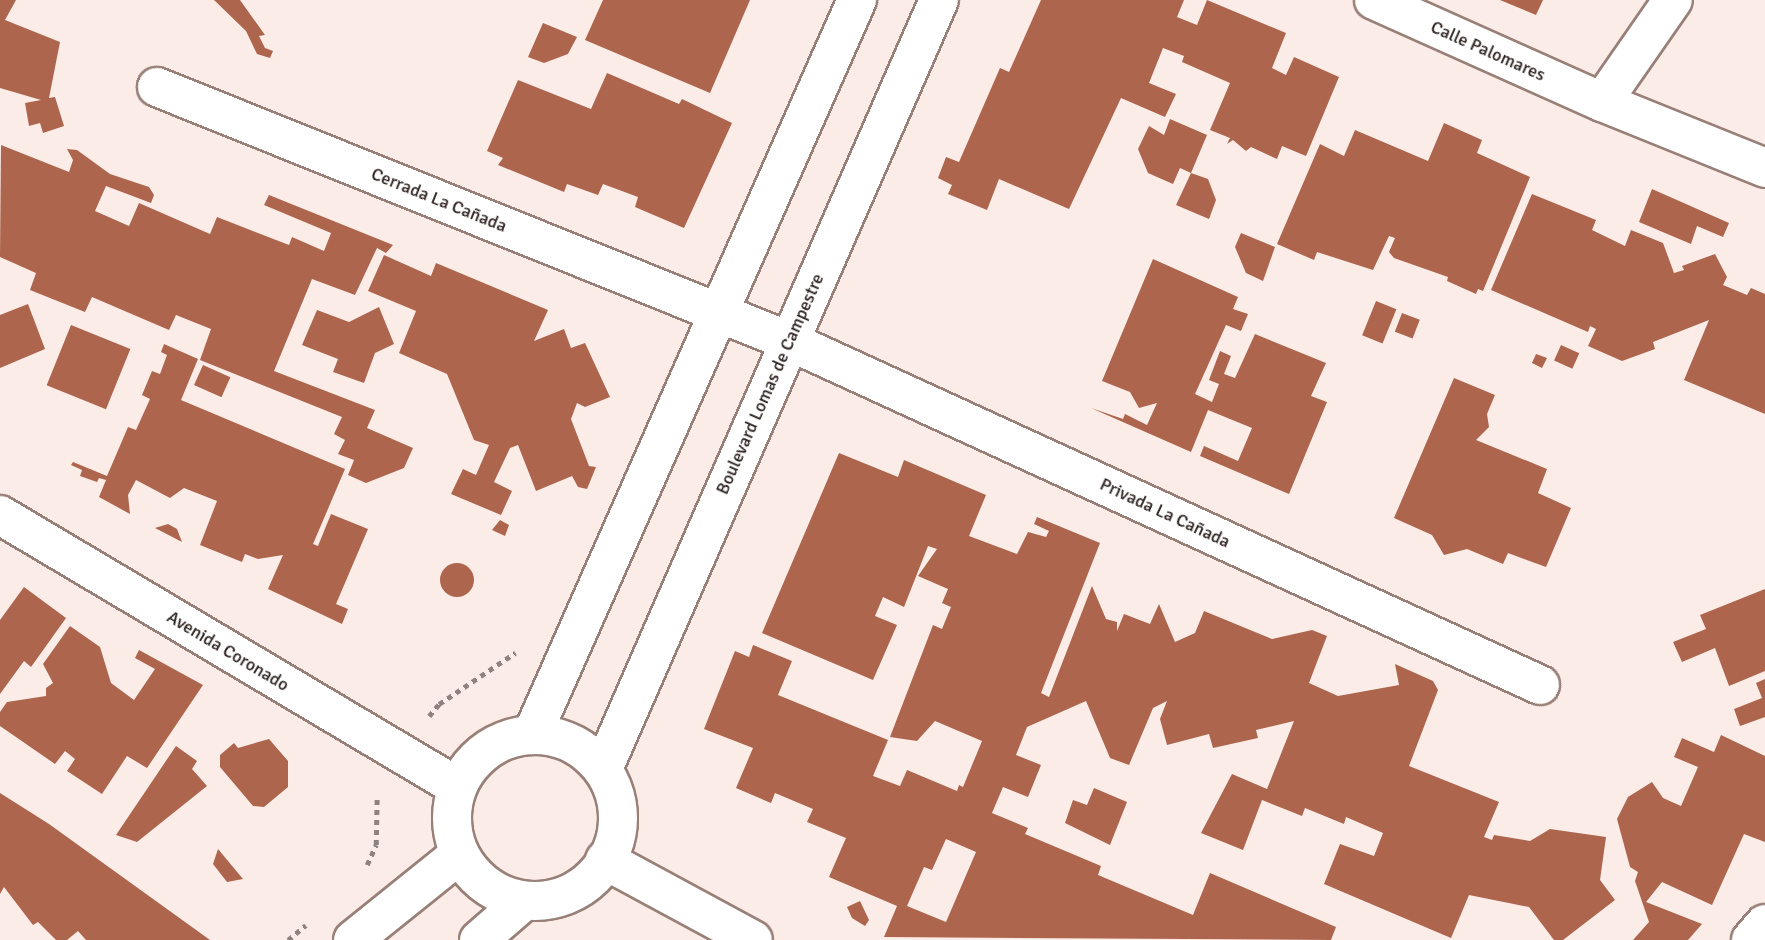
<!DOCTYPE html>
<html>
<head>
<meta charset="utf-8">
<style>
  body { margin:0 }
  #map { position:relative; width:1765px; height:940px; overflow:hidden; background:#fcece7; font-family:Signika,sans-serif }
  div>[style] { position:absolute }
  .building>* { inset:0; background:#ad654d; transform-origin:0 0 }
  .round { border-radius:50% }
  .path>* { height:4.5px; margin-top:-2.25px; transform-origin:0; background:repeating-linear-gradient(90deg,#8e827e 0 5px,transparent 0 10px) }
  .roads { filter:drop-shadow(2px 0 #988078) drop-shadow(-2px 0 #988078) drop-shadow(0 2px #988078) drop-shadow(0 -2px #988078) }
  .minor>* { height:38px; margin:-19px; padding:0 19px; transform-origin:19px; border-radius:19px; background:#fff }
  .major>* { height:38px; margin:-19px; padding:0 19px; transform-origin:19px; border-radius:19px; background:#fff }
  .major>.ring { margin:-19px; padding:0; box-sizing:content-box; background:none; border:38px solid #fff; border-radius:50% }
  span { translate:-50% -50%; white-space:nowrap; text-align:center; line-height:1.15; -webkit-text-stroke:5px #fff; paint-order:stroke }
  .street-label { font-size:18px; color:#2b211e }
</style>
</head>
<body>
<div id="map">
  <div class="building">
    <i style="clip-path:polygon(0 0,16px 0,5px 20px,60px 42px,49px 98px,55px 97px,64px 126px,43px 133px,40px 123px,29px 126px,25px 103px,41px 100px,0 88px)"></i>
    <i style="clip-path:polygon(214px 0,240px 0,265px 35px,259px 36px,265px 48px,273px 51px,270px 58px,257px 54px,246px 31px)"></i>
    <i style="clip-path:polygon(603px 0,750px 0,710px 93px,585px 40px)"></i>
    <i style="clip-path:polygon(1041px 0,1184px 0,1177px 17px,1197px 25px,1207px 0,1286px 33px,1272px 68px,1286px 75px,1294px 57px,1339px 77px,1306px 156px,1282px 146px,1277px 159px,1251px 147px,1246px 151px,1233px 140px,1227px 144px,1230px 138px,1210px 130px,1230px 83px,1182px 62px,1184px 56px,1163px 48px,1149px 83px,1176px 94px,1165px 117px,1121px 98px,1069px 209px,999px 179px,987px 210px,948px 194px,952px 185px,938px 178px,946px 157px,959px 162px,1000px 68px,1009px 72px)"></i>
    <i style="clip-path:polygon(1500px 0,1543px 0,1536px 15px)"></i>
    <i style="clip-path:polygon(543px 23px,577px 37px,568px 54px,544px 63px,528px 57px)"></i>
    <i style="clip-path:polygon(607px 73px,679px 104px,682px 99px,732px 123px,684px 228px,635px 207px,638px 197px,603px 184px,598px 195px,567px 184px,564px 192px,498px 165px,503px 158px,487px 151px,518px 80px,591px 109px)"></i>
    <i style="clip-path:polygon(1170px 119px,1207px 135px,1191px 173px,1180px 168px,1173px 184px,1148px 173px,1138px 149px,1149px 126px,1164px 135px)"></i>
    <i style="clip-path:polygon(1444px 123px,1482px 140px,1477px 153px,1530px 177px,1483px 291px,1478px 289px,1476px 294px,1447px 281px,1448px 277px,1394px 258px,1389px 252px,1395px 238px,1389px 236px,1373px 270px,1317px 252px,1314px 260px,1277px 244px,1320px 144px,1344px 156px,1355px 130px,1428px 161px)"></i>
    <i style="clip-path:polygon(1px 145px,69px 172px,73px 160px,67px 149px,77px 150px,110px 174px,149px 187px,154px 195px,151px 203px,106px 186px,95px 211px,129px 226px,139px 203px,210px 234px,217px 217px,289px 245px,292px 237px,324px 251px,331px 233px,264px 205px,269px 195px,393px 245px,386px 253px,377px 248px,355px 295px,312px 279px,274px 371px,375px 410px,367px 428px,413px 448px,404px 468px,366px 483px,348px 475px,354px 460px,338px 454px,345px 440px,334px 434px,342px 417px,200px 360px,211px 329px,176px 315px,169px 330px,92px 297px,85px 312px,30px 290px,36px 273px,0 257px)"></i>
    <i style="clip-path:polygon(1191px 173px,1208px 179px,1216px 200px,1209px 219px,1176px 205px)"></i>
    <i style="clip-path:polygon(1652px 189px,1729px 223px,1723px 237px,1697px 226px,1691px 244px,1639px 222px)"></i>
    <i style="clip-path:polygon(1532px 194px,1596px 220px,1592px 230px,1625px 246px,1631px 230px,1663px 243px,1674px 273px,1684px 270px,1682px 266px,1715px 254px,1727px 277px,1723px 285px,1747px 295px,1751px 288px,1765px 294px,1765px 414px,1684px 380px,1709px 320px,1653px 342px,1655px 349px,1622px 361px,1588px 346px,1596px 329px,1590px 326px,1588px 332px,1491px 290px)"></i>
    <i style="clip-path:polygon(1241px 233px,1275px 247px,1263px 281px,1246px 273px,1235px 247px)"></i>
    <i style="clip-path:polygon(384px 255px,431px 276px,436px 263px,548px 310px,534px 341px,564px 329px,571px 348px,585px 343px,610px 397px,585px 407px,577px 403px,571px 419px,589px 466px,596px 467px,587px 489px,578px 487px,572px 476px,536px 491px,518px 445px,510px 448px,494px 482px,512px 491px,501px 515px,451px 494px,463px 469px,476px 475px,489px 445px,474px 440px,447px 374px,399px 353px,416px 311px,368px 291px)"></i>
    <i style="clip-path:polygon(1153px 259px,1238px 297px,1233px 309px,1248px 314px,1241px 331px,1226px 325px,1195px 394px,1212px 402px,1219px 384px,1209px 380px,1220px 351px,1231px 356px,1224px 374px,1235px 378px,1255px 334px,1326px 363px,1311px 396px,1327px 402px,1289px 494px,1200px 456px,1204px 446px,1238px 461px,1252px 428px,1208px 410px,1191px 452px,1091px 408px,1123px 419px,1125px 414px,1147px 425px,1157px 403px,1139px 408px,1130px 392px,1102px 381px)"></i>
    <i style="left:1376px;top:301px;width:22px;height:37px;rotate:22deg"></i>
    <i style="clip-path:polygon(28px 304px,45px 349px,0 368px,0 315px)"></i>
    <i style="clip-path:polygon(379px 307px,394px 344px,375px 353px,364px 383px,333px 372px,338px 359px,302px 345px,317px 310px,349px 322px)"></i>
    <i style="left:1402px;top:313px;width:19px;height:20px;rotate:21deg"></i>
    <i style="left:71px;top:325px;width:64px;height:65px;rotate:22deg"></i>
    <i style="clip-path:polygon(164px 344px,198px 359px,181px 400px,345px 469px,313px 544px,318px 546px,331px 514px,368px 529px,336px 604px,348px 609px,342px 624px,268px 589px,283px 555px,258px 559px,245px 554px,242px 562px,200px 545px,217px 501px,184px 488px,170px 498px,136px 480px,128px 495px,130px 514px,99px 497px,106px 480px,99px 478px,97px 482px,80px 476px,82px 470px,71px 465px,73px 462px,107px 476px,128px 427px,136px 430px,150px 399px,142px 395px,152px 371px,160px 374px,167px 355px,161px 352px)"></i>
    <i style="left:1561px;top:345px;width:20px;height:17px;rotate:24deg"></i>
    <i style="clip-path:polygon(1536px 354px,1547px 358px,1542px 368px,1532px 363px)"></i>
    <i style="left:203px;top:365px;width:30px;height:22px;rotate:24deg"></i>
    <i style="clip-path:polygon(1454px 378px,1495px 395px,1487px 414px,1489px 427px,1476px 440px,1547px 469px,1538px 493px,1571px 508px,1546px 567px,1508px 553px,1503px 564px,1467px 549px,1444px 555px,1432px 535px,1394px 518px)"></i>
    <i style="clip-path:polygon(evenodd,839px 453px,898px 477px,904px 460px,986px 495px,969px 536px,1017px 554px,1028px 532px,1046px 537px,1049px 531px,1034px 524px,1037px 517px,1100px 543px,1041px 693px,1049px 697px,1092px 586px,1106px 619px,1117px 622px,1117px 631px,1124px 614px,1150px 624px,1159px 604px,1175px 642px,1195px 633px,1204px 611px,1272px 639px,1312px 630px,1327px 636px,1309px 683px,1338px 696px,1399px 685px,1395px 664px,1433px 681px,1438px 690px,1409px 766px,1499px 802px,1484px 837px,1492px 840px,1494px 835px,1530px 841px,1550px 829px,1606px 837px,1600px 880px,1615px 900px,1563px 940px,1554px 940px,1529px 907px,1469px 895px,1451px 938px,1324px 884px,1340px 844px,1374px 856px,1383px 833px,1346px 817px,1344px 824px,1305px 808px,1302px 816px,1262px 800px,1243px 850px,1201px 833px,1232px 774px,1267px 789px,1294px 721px,1256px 730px,1258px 738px,1213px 748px,1209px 734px,1167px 745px,1160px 719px,1167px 701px,1153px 708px,1129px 765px,1110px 758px,1086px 701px,1027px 727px,1016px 755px,1041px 765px,1028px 797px,1003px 787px,992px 813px,1028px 828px,1025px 834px,1101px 866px,1098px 875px,1193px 915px,1210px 873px,1336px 927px,1331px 940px,884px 937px,897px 906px,829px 877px,846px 838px,807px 822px,813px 809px,775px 793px,771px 803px,736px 788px,753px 748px,704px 729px,735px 651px,749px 657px,753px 645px,792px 661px,778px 695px,888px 740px,873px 776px,900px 786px,907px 770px,957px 791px,959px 785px,963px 787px,982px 741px,935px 721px,917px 741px,890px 737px,933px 625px,942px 629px,951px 607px,942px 603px,948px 589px,918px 576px,937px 549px,928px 546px,904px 607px,883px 597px,875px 616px,897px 625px,873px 680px,762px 633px,839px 453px,946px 839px,976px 852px,946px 922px,907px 906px,924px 867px,932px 870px,946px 839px)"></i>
    <i style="clip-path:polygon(500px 520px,509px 525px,505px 536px,492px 530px)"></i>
    <i style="clip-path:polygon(168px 524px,177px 529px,182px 542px,155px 528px)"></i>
    <i class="round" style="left:440px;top:563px;width:34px;height:34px"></i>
    <i style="clip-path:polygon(24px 587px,66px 618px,31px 667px,24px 661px,0 694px,0 620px)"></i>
    <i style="clip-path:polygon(1765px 589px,1765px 671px,1729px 686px,1715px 648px,1682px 662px,1673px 642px,1706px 629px,1700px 615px)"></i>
    <i style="clip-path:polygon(70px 626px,100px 647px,111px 683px,134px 700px,155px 669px,135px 658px,139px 650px,203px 685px,147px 768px,127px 756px,102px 794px,67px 771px,75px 759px,65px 751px,55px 764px,0 726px,0 712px,7px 702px,46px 696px,46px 688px,53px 683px,43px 664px)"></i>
    <i style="clip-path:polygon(1765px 679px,1765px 717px,1740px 726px,1734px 709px,1762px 698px,1756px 683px)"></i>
    <i style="clip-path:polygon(1721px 735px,1765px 756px,1765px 842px,1744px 834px,1712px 905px,1662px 882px,1646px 902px,1702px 924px,1688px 940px,1633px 940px,1649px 922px,1635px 881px,1638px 872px,1630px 867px,1617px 819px,1628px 797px,1652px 782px,1663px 798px,1681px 806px,1698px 767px,1674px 757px,1682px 738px,1714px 752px)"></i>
    <i style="clip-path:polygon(269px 739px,288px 761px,288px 787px,264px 807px,253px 806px,220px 767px,220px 755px,234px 743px,238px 748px)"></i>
    <i style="clip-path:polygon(176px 746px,197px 761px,192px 769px,207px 786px,137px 842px,116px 835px)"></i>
    <i style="clip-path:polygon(1094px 788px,1127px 802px,1110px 845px,1065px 823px,1073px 800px,1087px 805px)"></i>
    <i style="clip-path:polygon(0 793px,49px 824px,210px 940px,86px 940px,78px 931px,67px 940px,56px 940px,38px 922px,33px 925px,4px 887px,0 894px)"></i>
    <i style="clip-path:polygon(218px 849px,243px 879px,227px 882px,213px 864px)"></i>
    <i style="clip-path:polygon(860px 901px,869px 920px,865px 926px,852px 918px,847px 907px)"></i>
  </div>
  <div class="path">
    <i style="left:429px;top:716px;width:16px;rotate:-50deg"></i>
    <i style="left:439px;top:704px;width:92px;rotate:-33.9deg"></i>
    <i style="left:367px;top:865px;width:22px;rotate:-66deg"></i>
    <i style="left:376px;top:845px;width:50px;rotate:-88.9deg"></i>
    <i style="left:288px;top:940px;width:23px;rotate:-40deg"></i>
  </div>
  <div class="roads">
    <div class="minor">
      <i style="left:1374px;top:0;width:250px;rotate:24.1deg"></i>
      <i style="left:1602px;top:102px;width:176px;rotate:22deg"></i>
      <i style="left:157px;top:87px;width:681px;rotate:21.9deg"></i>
      <i style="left:789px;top:341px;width:826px;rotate:24.61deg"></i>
      <i style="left:1602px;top:102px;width:124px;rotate:-55.2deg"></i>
      <i style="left:0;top:515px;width:530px;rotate:30.72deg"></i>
      <i style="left:605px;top:860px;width:168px;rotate:28.4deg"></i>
    </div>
    <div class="major">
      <i style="left:532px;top:735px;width:804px;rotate:-66.15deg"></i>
      <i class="ring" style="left:452px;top:735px;width:128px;height:128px"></i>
      <i style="left:603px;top:769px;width:839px;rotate:-66.4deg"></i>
      <i style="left:353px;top:940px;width:137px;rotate:-38.8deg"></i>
      <i style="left:479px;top:940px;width:60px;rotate:-40.9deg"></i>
      <i style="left:1751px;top:940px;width:21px;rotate:-49deg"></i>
    </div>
  </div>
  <div class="street-label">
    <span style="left:1488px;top:51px;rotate:24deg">Calle Palomares</span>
    <span style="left:439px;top:200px;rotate:22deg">Cerrada La Cañada</span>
    <span style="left:770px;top:384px;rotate:-66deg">Boulevard Lomas de Campestre</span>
    <span style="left:1165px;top:513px;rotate:25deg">Privada La Cañada</span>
    <span style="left:228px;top:651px;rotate:31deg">Avenida Coronado</span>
  </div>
</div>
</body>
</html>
